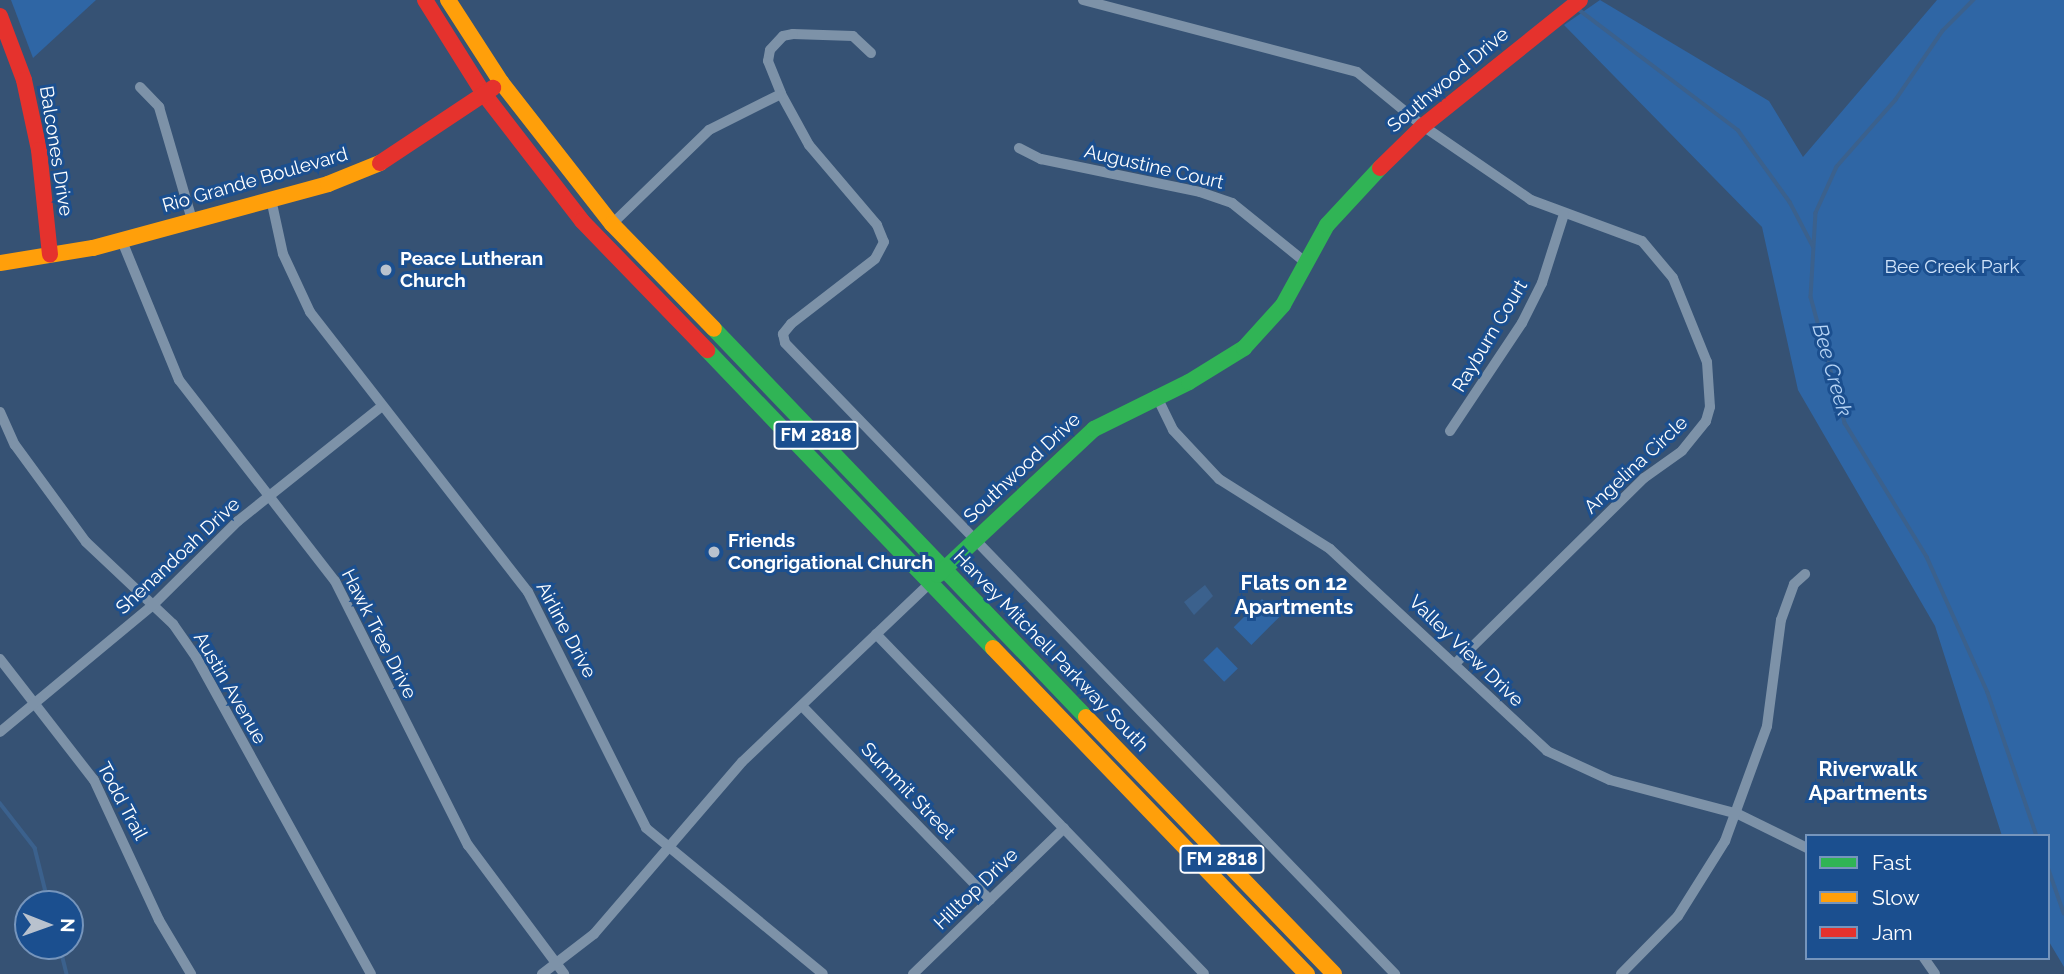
<!DOCTYPE html>
<html>
<head>
<meta charset="utf-8">
<style>
  body { margin:0 }
  #map { position:relative; width:2064px; height:974px; overflow:hidden; background:#365274; font-family:Raleway,sans-serif }
  div>[style] { position:absolute }
  .green>* { inset:0; background:#2f66a5; transform-origin:0 0 }
  .water>* { inset:0; background:#3b618d }
  .stream>* { height:3.5px; margin:-1.75px; padding:0 1.75px; transform-origin:1.75px; border-radius:1.75px; background:#3b618d }
  .street>* { height:10px; margin:-5px; padding:0 5px; transform-origin:5px; border-radius:5px; background:#7d92a8 }
  .fast>* { height:16px; margin:-8px; padding:0 8px; transform-origin:8px; border-radius:8px; background:#30b455 }
  .slow>* { height:16px; margin:-8px; padding:0 8px; transform-origin:8px; border-radius:8px; background:#ff9f0a }
  .jam>* { height:16px; margin:-8px; padding:0 8px; transform-origin:8px; border-radius:8px; background:#e5322d }
  .dots>* { width:19px; height:19px; translate:-50% -50%; box-sizing:border-box; border:4px solid #1b4f8f; border-radius:50% }
  span { translate:-50% -50%; white-space:nowrap; text-align:center; line-height:1.15; -webkit-text-stroke:6px #1b4f8f; paint-order:stroke }
  .shield-label span { padding:2px 5px; background:#1b4f8f; border:2px solid; border-radius:5px; -webkit-text-stroke-width:0 }
  .shield-label { font-size:18px; color:#fff; font-weight:700 }
  .street-label { font-size:19px; color:#fff }
  .poi-label { font-size:19px; color:#fff; font-weight:700 }
  .left { translate:0 -50%; text-align:left }
  .park-label { font-size:19px; color:#cfe3fa }
  .water-label { font-size:21px; color:#b5d3f5; font-style:italic }
  .neighbourhood-label { font-size:21px; color:#fff; font-weight:700 }
  .legend { position:absolute; left:1805px; top:834px; width:245px; height:126px; box-sizing:border-box; background:#1b4f8f; border:2px solid #7695bc; margin:0; padding:9px 12px; list-style:none; font-size:21px; color:#fff }
  .legend li { display:flex; align-items:center; gap:14px; height:35px }
  .legend b { width:35px; border:2px solid #7695bc }
  .north { position:absolute; left:14px; top:890px; width:70px; height:70px; box-sizing:border-box; background:#1b4f8f; border:2px solid #7695bc; border-radius:50%; rotate:91deg; font-size:19px; font-weight:700; line-height:28px; text-align:center; color:#fff }
  .north::after { content:''; display:block; margin:auto; width:24px; height:32px; background:#b9c2ce; clip-path:polygon(50% 0,100% 100%,50% 72%,0 100%) }
</style>
</head>
<body>
<div id="map">
  <div class="green">
    <i style="clip-path:polygon(11px 0,96px 0,33px 58px)"></i>
    <i style="clip-path:polygon(1600px 0,1769px 101px,1803px 157px,1937px 0,2064px 0,2064px 967px,2048px 940px,2048px 836px,2002px 836px,1935px 626px,1798px 390px,1762px 227px,1564px 25px)"></i>
    <i style="left:1262px;top:599px;width:25px;height:40px;rotate:45deg"></i>
    <i style="left:1217px;top:647px;width:30px;height:19px;rotate:46deg"></i>
  </div>
  <div class="water">
    <i style="clip-path:polygon(1205px 585px,1213px 596px,1194px 615px,1184px 602px)"></i>
  </div>
  <div class="stream">
    <i style="left:1974px;top:0;width:44px;rotate:135deg"></i>
    <i style="left:1943px;top:31px;width:83px;rotate:124.3deg"></i>
    <i style="left:1896px;top:100px;width:89px;rotate:131.4deg"></i>
    <i style="left:1837px;top:167px;width:51px;rotate:114.5deg"></i>
    <i style="left:1816px;top:213px;width:84px;rotate:93.4deg"></i>
    <i style="left:1811px;top:297px;width:131px;rotate:74.9deg"></i>
    <i style="left:1845px;top:423px;width:157px;rotate:58.5deg"></i>
    <i style="left:1927px;top:557px;width:149px;rotate:65.8deg"></i>
    <i style="left:1988px;top:693px;width:151px;rotate:71.1deg"></i>
    <i style="left:1578px;top:9px;width:201px;rotate:37.1deg"></i>
    <i style="left:1738px;top:130px;width:89px;rotate:54.2deg"></i>
    <i style="left:1790px;top:202px;width:50px;rotate:62.4deg"></i>
    <i style="left:0;top:803px;width:57px;rotate:52.1deg"></i>
    <i style="left:35px;top:848px;width:58px;rotate:76deg"></i>
    <i style="left:2048px;top:867px;width:49px;rotate:70.8deg"></i>
    <i style="left:60px;top:946px;width:29px;rotate:76deg"></i>
  </div>
  <div class="street">
    <i style="left:1083px;top:0;width:283px;rotate:14.7deg"></i>
    <i style="left:1357px;top:72px;width:85px;rotate:39.3deg"></i>
    <i style="left:1423px;top:126px;width:131px;rotate:34.4deg"></i>
    <i style="left:1531px;top:200px;width:118px;rotate:20.3deg"></i>
    <i style="left:1642px;top:241px;width:48px;rotate:50deg"></i>
    <i style="left:1673px;top:278px;width:91px;rotate:68deg"></i>
    <i style="left:1707px;top:362px;width:45px;rotate:86.2deg"></i>
    <i style="left:1710px;top:407px;width:15px;rotate:106deg"></i>
    <i style="left:1706px;top:421px;width:38px;rotate:129deg"></i>
    <i style="left:1682px;top:451px;width:47px;rotate:144.6deg"></i>
    <i style="left:1644px;top:478px;width:265px;rotate:135.5deg"></i>
    <i style="left:871px;top:53px;width:25px;rotate:-137deg"></i>
    <i style="left:853px;top:36px;width:60px;rotate:-178.1deg"></i>
    <i style="left:793px;top:34px;width:10px;rotate:169deg"></i>
    <i style="left:783px;top:36px;width:19px;rotate:133deg"></i>
    <i style="left:770px;top:50px;width:11px;rotate:100deg"></i>
    <i style="left:768px;top:61px;width:35px;rotate:68deg"></i>
    <i style="left:781px;top:94px;width:58px;rotate:61.2deg"></i>
    <i style="left:809px;top:145px;width:105px;rotate:49.6deg"></i>
    <i style="left:877px;top:225px;width:18px;rotate:68deg"></i>
    <i style="left:884px;top:242px;width:19px;rotate:118deg"></i>
    <i style="left:875px;top:259px;width:106px;rotate:142.3deg"></i>
    <i style="left:791px;top:324px;width:13px;rotate:129deg"></i>
    <i style="left:783px;top:334px;width:9px;rotate:77deg"></i>
    <i style="left:785px;top:343px;width:878px;rotate:45.97deg"></i>
    <i style="left:140px;top:87px;width:28px;rotate:46deg"></i>
    <i style="left:159px;top:107px;width:118px;rotate:73.7deg"></i>
    <i style="left:1019px;top:148px;width:25px;rotate:27deg"></i>
    <i style="left:1041px;top:159px;width:162px;rotate:11.7deg"></i>
    <i style="left:1200px;top:192px;width:34px;rotate:19deg"></i>
    <i style="left:1232px;top:203px;width:94px;rotate:38.9deg"></i>
    <i style="left:271px;top:199px;width:56px;rotate:77.7deg"></i>
    <i style="left:283px;top:254px;width:64px;rotate:65deg"></i>
    <i style="left:310px;top:312px;width:355px;rotate:52.1deg"></i>
    <i style="left:528px;top:592px;width:264px;rotate:63.4deg"></i>
    <i style="left:646px;top:828px;width:229px;rotate:39.5deg"></i>
    <i style="left:612px;top:224px;width:135px;rotate:-44.1deg"></i>
    <i style="left:709px;top:130px;width:80px;rotate:-26.6deg"></i>
    <i style="left:122px;top:241px;width:150px;rotate:67.7deg"></i>
    <i style="left:179px;top:380px;width:254px;rotate:52.2deg"></i>
    <i style="left:335px;top:581px;width:296px;rotate:63.3deg"></i>
    <i style="left:468px;top:845px;width:161px;rotate:53.3deg"></i>
    <i style="left:1156px;top:395px;width:39px;rotate:64deg"></i>
    <i style="left:1173px;top:430px;width:67px;rotate:46.8deg"></i>
    <i style="left:1219px;top:479px;width:131px;rotate:32.2deg"></i>
    <i style="left:1330px;top:549px;width:296px;rotate:42.9deg"></i>
    <i style="left:1547px;top:751px;width:69px;rotate:24.7deg"></i>
    <i style="left:1610px;top:780px;width:132px;rotate:14.9deg"></i>
    <i style="left:1738px;top:814px;width:77px;rotate:26.2deg"></i>
    <i style="left:0;top:412px;width:36px;rotate:66deg"></i>
    <i style="left:15px;top:445px;width:120px;rotate:53.8deg"></i>
    <i style="left:86px;top:542px;width:120px;rotate:43.3deg"></i>
    <i style="left:173px;top:624px;width:40px;rotate:55.1deg"></i>
    <i style="left:196px;top:657px;width:362px;rotate:61.1deg"></i>
    <i style="left:1450px;top:431px;width:130px;rotate:-56.3deg"></i>
    <i style="left:1522px;top:323px;width:45px;rotate:-63.4deg"></i>
    <i style="left:1542px;top:283px;width:72px;rotate:-72.3deg"></i>
    <i style="left:876px;top:634px;width:472px;rotate:46deg"></i>
    <i style="left:0;top:659px;width:153px;rotate:52.2deg"></i>
    <i style="left:94px;top:780px;width:154px;rotate:65.1deg"></i>
    <i style="left:159px;top:920px;width:63px;rotate:59.3deg"></i>
    <i style="left:802px;top:706px;width:270px;rotate:45.9deg"></i>
    <i style="left:0;top:732px;width:197px;rotate:-39.7deg"></i>
    <i style="left:152px;top:606px;width:121px;rotate:-44.7deg"></i>
    <i style="left:238px;top:521px;width:183px;rotate:-38.6deg"></i>
    <i style="left:1924px;top:958px;width:19px;rotate:55deg"></i>
    <i style="left:542px;top:974px;width:66px;rotate:-37.6deg"></i>
    <i style="left:594px;top:934px;width:227px;rotate:-49.3deg"></i>
    <i style="left:742px;top:762px;width:258px;rotate:-43.6deg"></i>
    <i style="left:913px;top:974px;width:210px;rotate:-44deg"></i>
    <i style="left:1621px;top:974px;width:81px;rotate:-45.5deg"></i>
    <i style="left:1678px;top:916px;width:89px;rotate:-57.9deg"></i>
    <i style="left:1725px;top:841px;width:122px;rotate:-69.9deg"></i>
    <i style="left:1767px;top:726px;width:107px;rotate:-82.5deg"></i>
    <i style="left:1781px;top:620px;width:38px;rotate:-70deg"></i>
    <i style="left:1794px;top:584px;width:15px;rotate:-42deg"></i>
  </div>
  <div class="fast">
    <i style="left:714px;top:329px;width:538px;rotate:46.21deg"></i>
    <i style="left:707px;top:350px;width:413px;rotate:46.2deg"></i>
    <i style="left:938px;top:575px;width:214px;rotate:-43.1deg"></i>
    <i style="left:1094px;top:429px;width:106px;rotate:-26.3deg"></i>
    <i style="left:1189px;top:382px;width:65px;rotate:-31.7deg"></i>
    <i style="left:1244px;top:348px;width:58px;rotate:-47.8deg"></i>
    <i style="left:1283px;top:305px;width:91px;rotate:-61.2deg"></i>
    <i style="left:1327px;top:225px;width:78px;rotate:-47.1deg"></i>
  </div>
  <div class="slow">
    <i style="left:448px;top:0;width:98px;rotate:57.1deg"></i>
    <i style="left:501px;top:82px;width:180px;rotate:52deg"></i>
    <i style="left:612px;top:224px;width:146px;rotate:45.8deg"></i>
    <i style="left:0;top:263px;width:94px;rotate:-9.2deg"></i>
    <i style="left:93px;top:248px;width:244px;rotate:-15.2deg"></i>
    <i style="left:328px;top:184px;width:56px;rotate:-22deg"></i>
    <i style="left:993px;top:648px;width:453px;rotate:46.1deg"></i>
    <i style="left:1086px;top:717px;width:357px;rotate:46deg"></i>
  </div>
  <div class="jam">
    <i style="left:425px;top:0;width:111px;rotate:57.9deg"></i>
    <i style="left:484px;top:94px;width:160px;rotate:52.3deg"></i>
    <i style="left:582px;top:221px;width:180px;rotate:45.9deg"></i>
    <i style="left:0;top:16px;width:68px;rotate:69.4deg"></i>
    <i style="left:24px;top:80px;width:72px;rotate:77.9deg"></i>
    <i style="left:39px;top:150px;width:105px;rotate:84deg"></i>
    <i style="left:380px;top:163px;width:136px;rotate:-33.6deg"></i>
    <i style="left:1380px;top:168px;width:60px;rotate:-44.3deg"></i>
    <i style="left:1423px;top:126px;width:201px;rotate:-38.7deg"></i>
  </div>
  <div class="dots">
    <i style="left:386px;top:270px;background:#b9c2ce"></i>
    <i style="left:714px;top:552px;background:#b9c2ce"></i>
  </div>
  <div class="shield-label">
    <span style="left:816px;top:435px">FM 2818</span>
    <span style="left:1222px;top:859px">FM 2818</span>
  </div>
  <div class="street-label">
    <span style="left:1448px;top:80px;rotate:-40deg">Southwood Drive</span>
    <span style="left:56px;top:151px;rotate:81deg">Balcones Drive</span>
    <span style="left:1154px;top:167px;rotate:13deg">Augustine Court</span>
    <span style="left:255px;top:180px;rotate:-16deg">Rio Grande Boulevard</span>
    <span style="left:1490px;top:336px;rotate:-59deg">Rayburn Court</span>
    <span style="left:1636px;top:465px;rotate:-43deg">Angelina Circle</span>
    <span style="left:1022px;top:468px;rotate:-43deg">Southwood Drive</span>
    <span style="left:178px;top:556px;rotate:-43deg">Shenandoah Drive</span>
    <span style="left:566px;top:630px;rotate:62deg">Airline Drive</span>
    <span style="left:379px;top:634px;rotate:63deg">Hawk Tree Drive</span>
    <span style="left:1051px;top:651px;rotate:46deg">Harvey Mitchell Parkway South</span>
    <span style="left:1466px;top:651px;rotate:44deg">Valley View Drive</span>
    <span style="left:230px;top:688px;rotate:60deg">Austin Avenue</span>
    <span style="left:908px;top:791px;rotate:46deg">Summit Street</span>
    <span style="left:122px;top:801px;rotate:62deg">Todd Trail</span>
    <span style="left:976px;top:889px;rotate:-44deg">Hilltop Drive</span>
  </div>
  <div class="poi-label">
    <span class="left" style="left:400px;top:270px">Peace Lutheran<br>Church</span>
    <span class="left" style="left:728px;top:552px">Friends<br>Congrigational Church</span>
  </div>
  <div class="park-label">
    <span style="left:1952px;top:267px">Bee Creek Park</span>
  </div>
  <div class="water-label">
    <span style="left:1832px;top:370px;rotate:74deg">Bee Creek</span>
  </div>
  <div class="neighbourhood-label">
    <span style="left:1294px;top:595px">Flats on 12<br>Apartments</span>
    <span style="left:1868px;top:781px">Riverwalk<br>Apartments</span>
  </div>
  <ul class="legend">
  <li><b style="height:9px;background:#30b455"></b>Fast</li>
  <li><b style="height:9px;background:#ff9f0a"></b>Slow</li>
  <li><b style="height:9px;background:#e5322d"></b>Jam</li>
  </ul>
  <div class="north">N</div>
</div>
</body>
</html>
